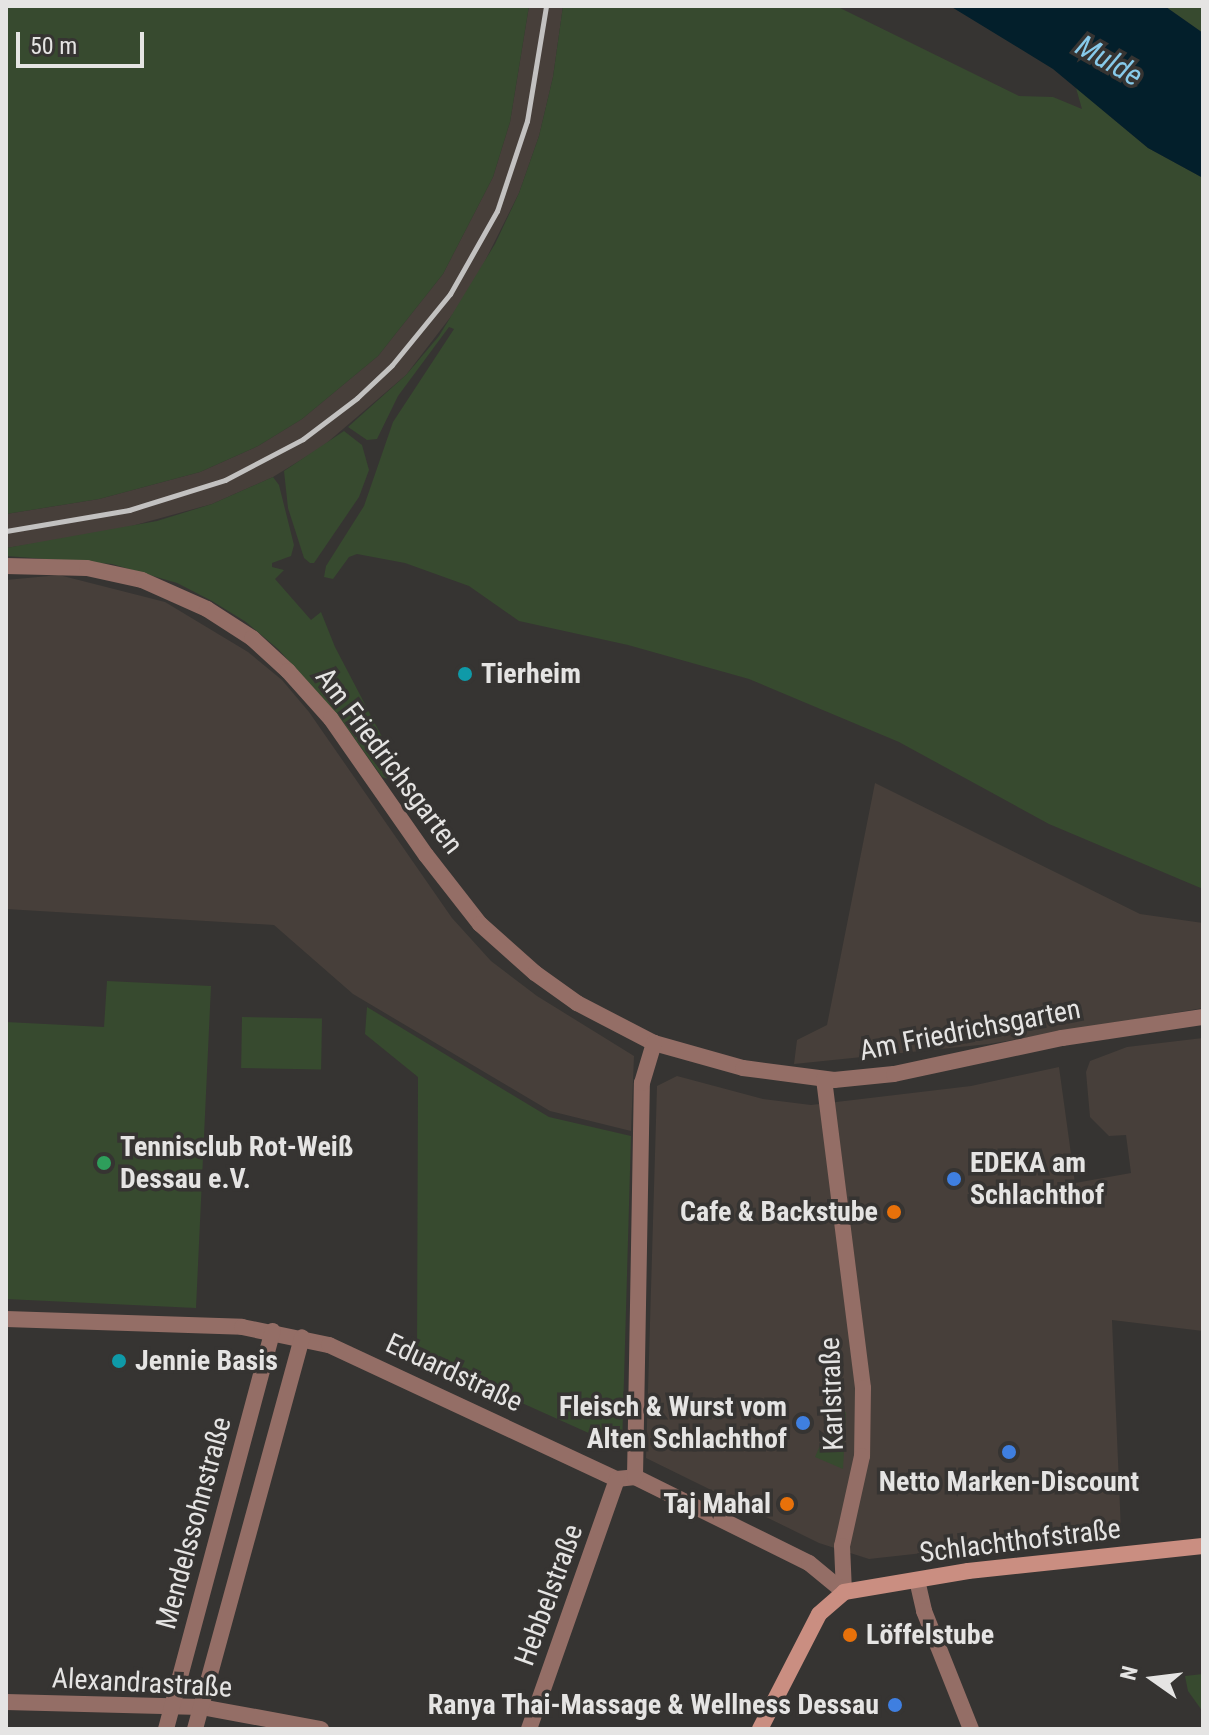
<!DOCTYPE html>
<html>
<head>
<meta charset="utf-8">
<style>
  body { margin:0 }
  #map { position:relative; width:1209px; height:1735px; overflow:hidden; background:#363432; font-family:"Roboto Condensed",sans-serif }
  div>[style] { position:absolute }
  .built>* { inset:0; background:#473f3a }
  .green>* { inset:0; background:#374a2f; transform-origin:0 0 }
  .water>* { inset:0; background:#031f2b }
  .minor>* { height:16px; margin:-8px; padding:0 8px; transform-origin:8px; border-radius:8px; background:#946e66 }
  .secondary>* { height:16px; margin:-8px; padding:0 8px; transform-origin:8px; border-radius:8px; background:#ca8e81 }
  .rail>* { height:5px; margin:-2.5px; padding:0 2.5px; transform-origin:2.5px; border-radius:2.5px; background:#c2c1c0 }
  .dots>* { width:22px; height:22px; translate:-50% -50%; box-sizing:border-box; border:4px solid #363432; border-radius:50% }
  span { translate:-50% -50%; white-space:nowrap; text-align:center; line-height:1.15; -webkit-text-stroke:7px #363432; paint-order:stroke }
  .poi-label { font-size:28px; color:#e5e4e3; font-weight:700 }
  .left { translate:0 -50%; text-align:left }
  .right { translate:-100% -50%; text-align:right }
  .street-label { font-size:28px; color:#e5e4e3 }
  .water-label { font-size:30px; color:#87caea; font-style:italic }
  .frame { position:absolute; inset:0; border:8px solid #e5e4e3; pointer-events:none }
  .north { position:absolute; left:1113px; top:1639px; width:80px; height:80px; -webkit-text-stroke:6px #363432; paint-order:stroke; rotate:284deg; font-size:22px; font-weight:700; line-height:32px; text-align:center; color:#e5e4e3 }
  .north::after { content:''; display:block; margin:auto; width:28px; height:36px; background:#e5e4e3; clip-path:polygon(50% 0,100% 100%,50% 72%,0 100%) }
  .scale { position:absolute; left:16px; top:32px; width:128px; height:36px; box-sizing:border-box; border:4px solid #e5e4e3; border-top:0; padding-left:10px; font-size:24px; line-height:28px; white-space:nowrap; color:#e5e4e3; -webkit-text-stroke:6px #363432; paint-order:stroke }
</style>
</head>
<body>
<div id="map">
  <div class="built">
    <i style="clip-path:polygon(529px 6px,563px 6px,553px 77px,539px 136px,519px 193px,469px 293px,406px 375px,322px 447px,273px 477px,212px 504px,106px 533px,6px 548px,6px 514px,99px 499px,200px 472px,258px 446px,302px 419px,378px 356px,443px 274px,493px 177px,510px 122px)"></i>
    <i style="clip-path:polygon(59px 575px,165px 602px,248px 652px,282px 680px,309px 712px,452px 918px,491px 961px,537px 996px,634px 1056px,631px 1131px,550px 1111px,353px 994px,274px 925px,6px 909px,6px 580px)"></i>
    <i style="clip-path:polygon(875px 783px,1140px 914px,1203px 923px,1203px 1008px,989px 1044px,794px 1064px,797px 1040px,827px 1025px)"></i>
    <i style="clip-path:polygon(1203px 1038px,1203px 1331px,1112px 1320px,1121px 1531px,869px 1559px,819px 1543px,646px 1458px,657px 1086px,677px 1076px,763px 1099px,811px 1105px,971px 1086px,1059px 1067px,1075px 1183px,1131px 1173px,1126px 1135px,1109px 1136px,1090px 1117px,1086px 1072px,1090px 1061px,1127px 1047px)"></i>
  </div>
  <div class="green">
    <i style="clip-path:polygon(6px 6px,529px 6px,510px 122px,493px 177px,443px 274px,378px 356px,302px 419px,258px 446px,200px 472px,99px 499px,6px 514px)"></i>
    <i style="clip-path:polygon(563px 6px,836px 6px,1019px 96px,1053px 97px,1082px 109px,1076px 88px,1148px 148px,1203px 178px,1203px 889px,1049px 824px,899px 742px,749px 679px,628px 645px,519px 621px,469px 586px,405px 563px,357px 554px,349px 557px,333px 579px,324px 577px,326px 566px,364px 506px,393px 422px,454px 329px,449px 327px,398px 396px,377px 439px,367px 440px,348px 427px,406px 375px,439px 336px,495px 244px,519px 193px,539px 136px,553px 77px)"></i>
    <i style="clip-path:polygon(1165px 6px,1203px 6px,1203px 33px,1166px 7px)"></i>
    <i style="clip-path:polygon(344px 431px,362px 445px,369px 470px,359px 497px,314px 563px,310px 563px,304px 558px,288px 508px,284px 471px)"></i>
    <i style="clip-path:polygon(273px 477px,279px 485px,294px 545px,291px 556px,272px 563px,272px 567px,284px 570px,275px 579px,311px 620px,321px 612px,335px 647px,392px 756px,397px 766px,397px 778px,394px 781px,382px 777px,338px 715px,278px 649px,246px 622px,212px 601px,177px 583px,112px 564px,6px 556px,6px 548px,157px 521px,212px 504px)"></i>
    <i style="clip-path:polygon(107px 981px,211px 986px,196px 1308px,6px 1299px,6px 1022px,104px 1027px)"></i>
    <i style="clip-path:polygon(367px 1007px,549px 1117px,631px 1136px,622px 1448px,417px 1356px,418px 1077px,365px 1034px)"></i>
    <i style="left:242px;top:1017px;width:80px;height:51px;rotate:1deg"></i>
    <i style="clip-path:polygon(846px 1412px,843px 1469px,815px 1457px,833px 1416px)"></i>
    <i style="clip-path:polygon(1203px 1674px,1203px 1712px,1188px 1691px,1185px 1676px)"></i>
  </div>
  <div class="water">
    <i style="clip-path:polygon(950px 6px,1166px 7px,1203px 33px,1203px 178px,1148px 148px,1053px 69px)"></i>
  </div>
  <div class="minor">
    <i style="left:6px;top:566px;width:81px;rotate:1.4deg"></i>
    <i style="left:87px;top:568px;width:56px;rotate:12.3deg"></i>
    <i style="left:142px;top:580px;width:71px;rotate:24deg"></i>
    <i style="left:207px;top:609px;width:54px;rotate:32.8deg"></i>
    <i style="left:252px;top:638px;width:49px;rotate:42.5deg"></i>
    <i style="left:288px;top:671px;width:64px;rotate:48.1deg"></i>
    <i style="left:331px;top:719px;width:166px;rotate:55.1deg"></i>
    <i style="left:426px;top:855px;width:88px;rotate:52deg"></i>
    <i style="left:480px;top:924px;width:74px;rotate:41.7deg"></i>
    <i style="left:535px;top:973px;width:52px;rotate:35.5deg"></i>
    <i style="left:577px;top:1003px;width:87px;rotate:27.5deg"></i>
    <i style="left:654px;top:1043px;width:92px;rotate:15.7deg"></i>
    <i style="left:743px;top:1068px;width:92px;rotate:7.5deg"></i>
    <i style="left:834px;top:1080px;width:60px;rotate:-5.7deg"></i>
    <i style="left:894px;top:1074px;width:172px;rotate:-12.1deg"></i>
    <i style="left:1062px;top:1038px;width:143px;rotate:-8.5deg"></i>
    <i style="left:824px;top:1079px;width:311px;rotate:82.8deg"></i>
    <i style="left:863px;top:1388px;width:68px;rotate:90.8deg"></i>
    <i style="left:862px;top:1456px;width:92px;rotate:102.5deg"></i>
    <i style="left:842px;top:1546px;width:46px;rotate:87.5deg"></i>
    <i style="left:6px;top:1319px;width:236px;rotate:1.9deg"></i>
    <i style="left:242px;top:1327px;width:89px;rotate:11.7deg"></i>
    <i style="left:329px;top:1345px;width:318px;rotate:25deg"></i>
    <i style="left:617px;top:1479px;width:18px;rotate:-6deg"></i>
    <i style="left:635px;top:1477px;width:194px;rotate:26.3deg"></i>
    <i style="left:809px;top:1563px;width:45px;rotate:39.6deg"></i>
    <i style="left:635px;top:1477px;width:394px;rotate:-89deg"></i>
    <i style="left:642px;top:1083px;width:42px;rotate:-73.3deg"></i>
    <i style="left:917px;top:1580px;width:32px;rotate:77deg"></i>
    <i style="left:924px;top:1611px;width:127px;rotate:68.3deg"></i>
    <i style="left:6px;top:1702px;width:195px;rotate:1.5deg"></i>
    <i style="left:201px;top:1707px;width:122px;rotate:10.4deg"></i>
    <i style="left:166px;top:1729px;width:412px;rotate:-75deg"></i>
    <i style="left:195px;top:1729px;width:406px;rotate:-74.7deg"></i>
    <i style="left:529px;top:1729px;width:265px;rotate:-70.6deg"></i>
  </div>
  <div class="secondary">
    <i style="left:760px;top:1729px;width:129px;rotate:-62.8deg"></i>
    <i style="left:819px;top:1614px;width:33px;rotate:-41deg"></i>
    <i style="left:844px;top:1592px;width:126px;rotate:-9.6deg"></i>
    <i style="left:968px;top:1571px;width:236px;rotate:-6.1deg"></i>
  </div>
  <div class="rail">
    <i style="left:6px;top:531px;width:125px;rotate:-9.7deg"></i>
    <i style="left:129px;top:510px;width:101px;rotate:-17.4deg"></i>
    <i style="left:225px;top:480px;width:88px;rotate:-27.7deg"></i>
    <i style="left:303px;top:439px;width:68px;rotate:-37.2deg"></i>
    <i style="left:357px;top:398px;width:48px;rotate:-43.3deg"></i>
    <i style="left:392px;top:365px;width:92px;rotate:-50.8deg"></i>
    <i style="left:450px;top:294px;width:95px;rotate:-60.5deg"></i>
    <i style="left:497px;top:211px;width:95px;rotate:-71.6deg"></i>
    <i style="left:527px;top:121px;width:117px;rotate:-80.6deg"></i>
  </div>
  <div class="dots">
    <i style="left:465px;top:674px;background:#0f9aa8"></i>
    <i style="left:104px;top:1163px;background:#2e9e5b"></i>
    <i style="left:954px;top:1179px;background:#3f7fe0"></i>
    <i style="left:894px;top:1212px;background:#e8710a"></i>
    <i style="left:119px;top:1361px;background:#0f9aa8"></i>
    <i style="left:803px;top:1423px;background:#3f7fe0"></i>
    <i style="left:1009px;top:1452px;background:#3f7fe0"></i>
    <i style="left:787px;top:1504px;background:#e8710a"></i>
    <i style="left:850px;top:1635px;background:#e8710a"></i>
    <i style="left:895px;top:1705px;background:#3f7fe0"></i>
  </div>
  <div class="poi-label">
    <span class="left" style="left:481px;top:674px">Tierheim</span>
    <span class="left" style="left:120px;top:1163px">Tennisclub Rot-Weiß<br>Dessau e.V.</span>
    <span class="left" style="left:970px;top:1179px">EDEKA am<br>Schlachthof</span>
    <span class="right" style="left:878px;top:1212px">Cafe &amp; Backstube</span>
    <span class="left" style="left:135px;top:1361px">Jennie Basis</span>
    <span class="right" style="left:787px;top:1423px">Fleisch &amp; Wurst vom<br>Alten Schlachthof</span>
    <span style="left:1009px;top:1482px">Netto Marken-Discount</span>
    <span class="right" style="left:771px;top:1504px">Taj Mahal</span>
    <span class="left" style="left:866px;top:1635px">Löffelstube</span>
    <span class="right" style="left:879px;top:1705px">Ranya Thai-Massage &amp; Wellness Dessau</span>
  </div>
  <div class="street-label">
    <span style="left:389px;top:761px;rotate:53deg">Am Friedrichsgarten</span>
    <span style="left:970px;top:1030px;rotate:-11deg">Am Friedrichsgarten</span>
    <span style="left:454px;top:1373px;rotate:25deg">Eduardstraße</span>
    <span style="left:832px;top:1394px;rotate:-92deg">Karlstraße</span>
    <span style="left:194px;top:1523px;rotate:-75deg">Mendelssohnstraße</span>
    <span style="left:1020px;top:1541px;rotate:-7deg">Schlachthofstraße</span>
    <span style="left:549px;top:1595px;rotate:-70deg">Hebbelstraße</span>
    <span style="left:142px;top:1683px;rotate:3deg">Alexandrastraße</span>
  </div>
  <div class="water-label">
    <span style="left:1109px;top:61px;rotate:30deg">Mulde</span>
  </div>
  <div class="frame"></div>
  <div class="north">N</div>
  <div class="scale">50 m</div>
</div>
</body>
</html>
